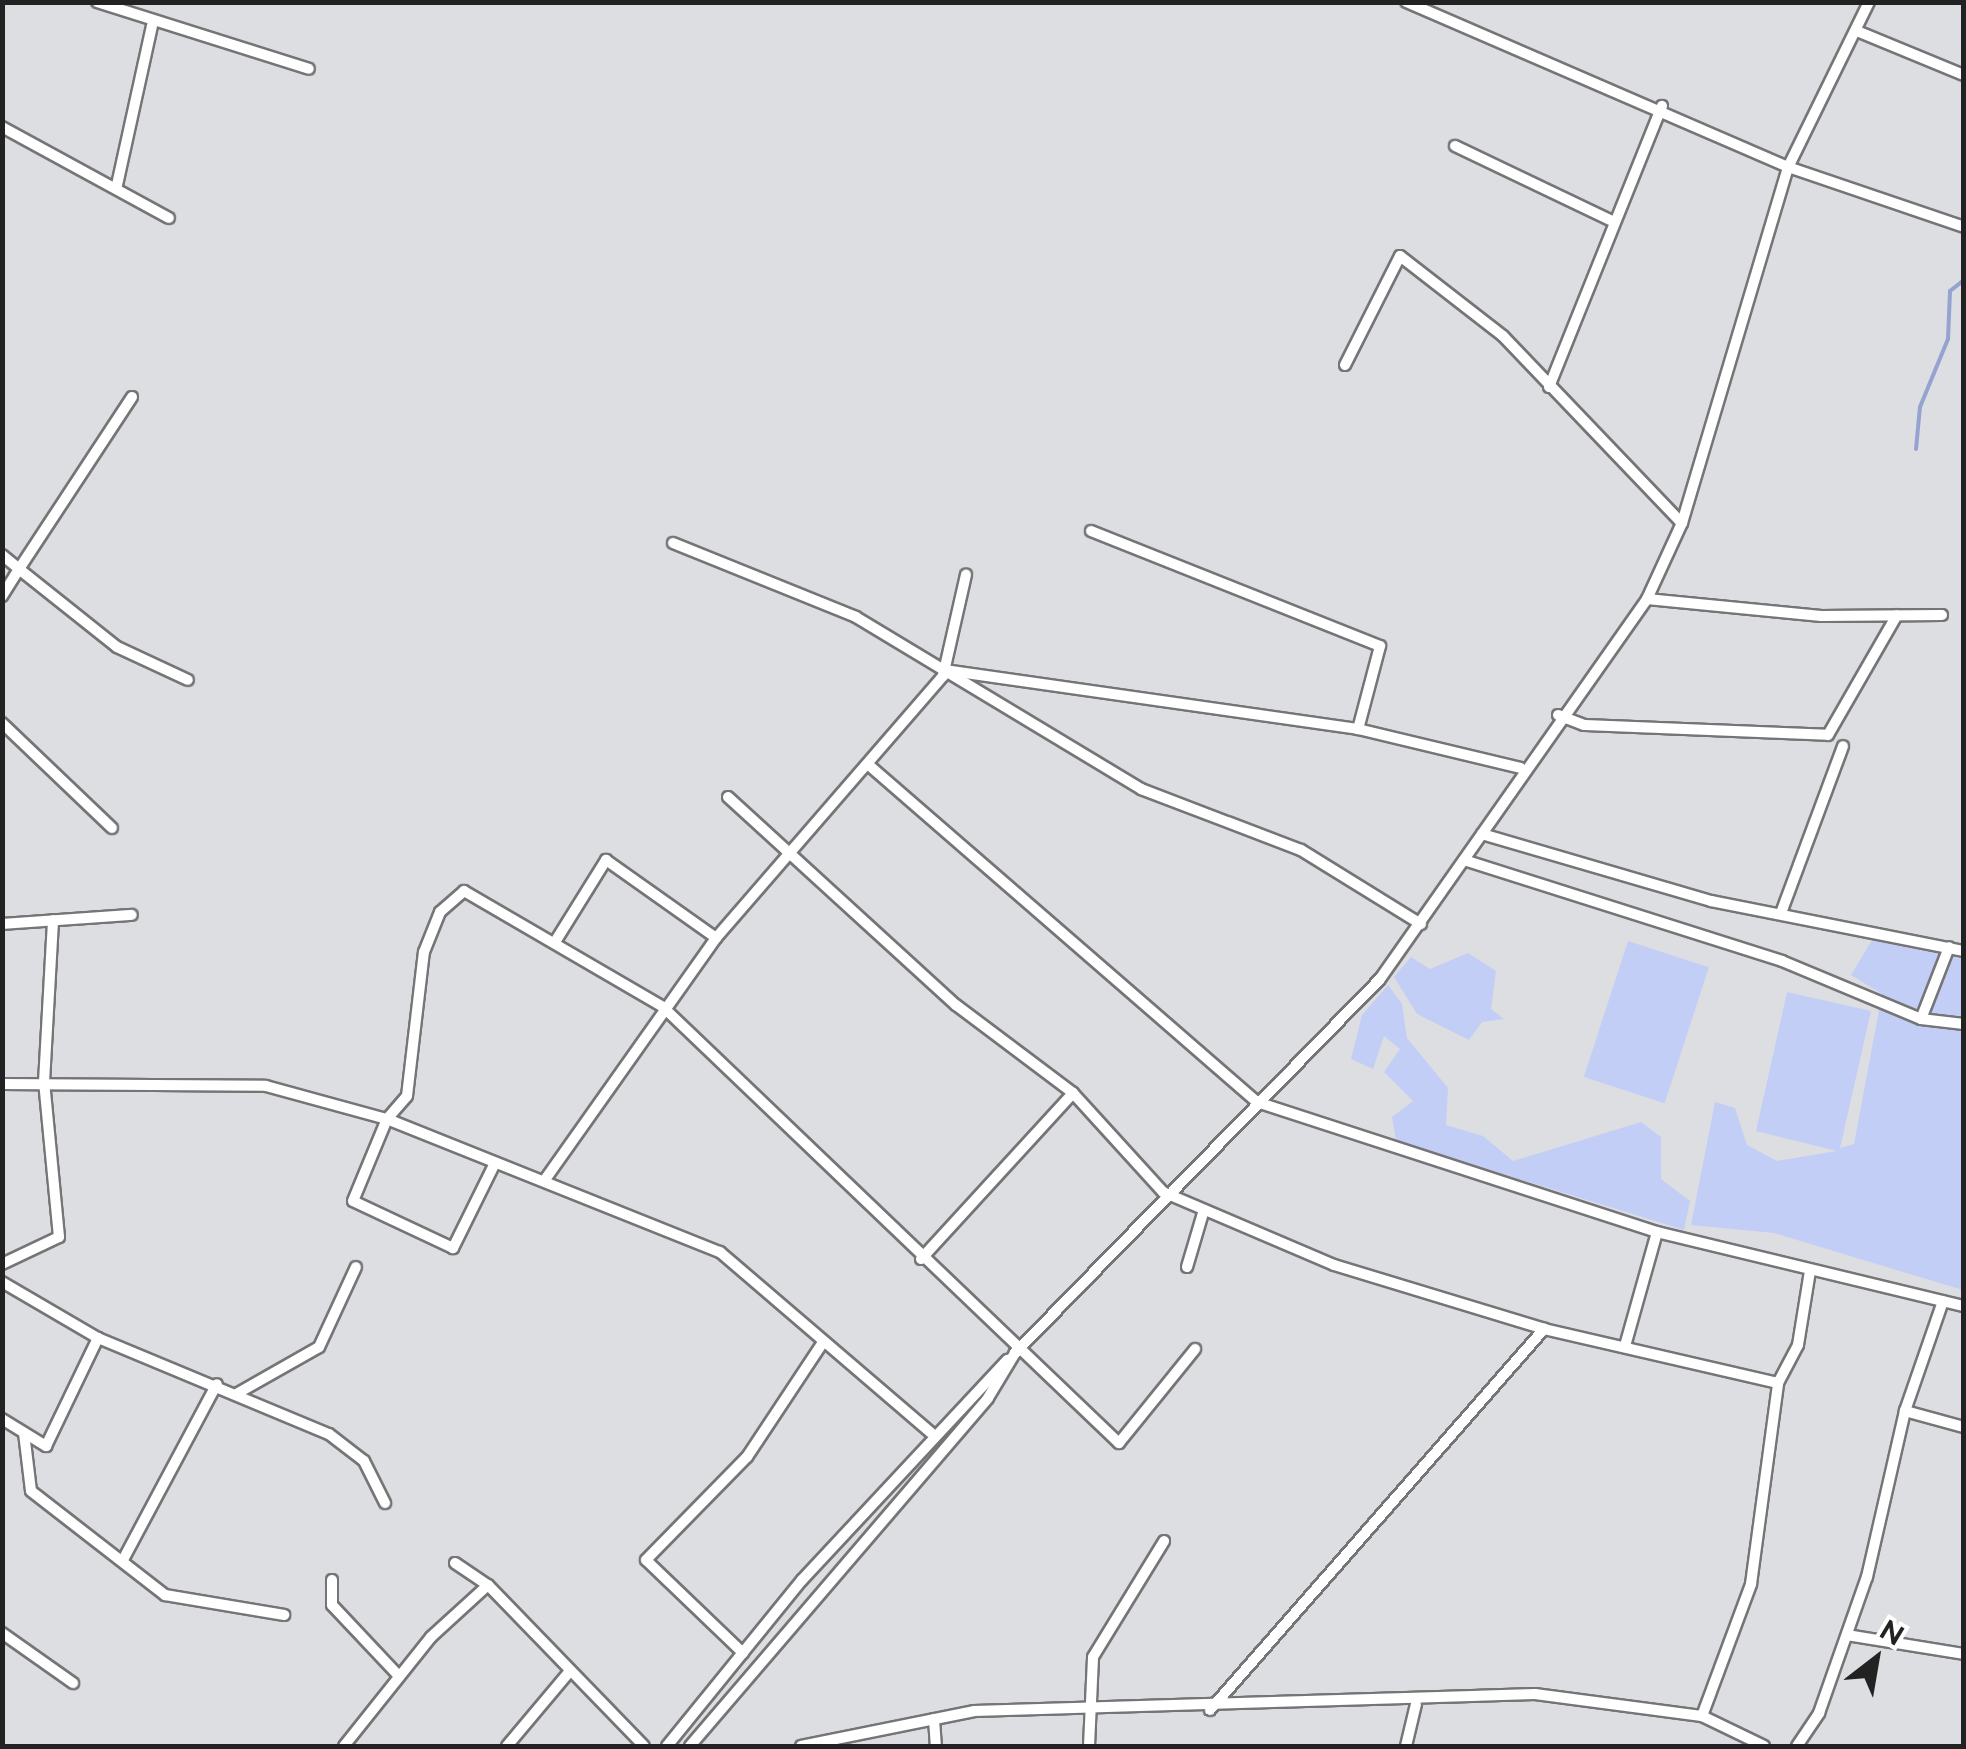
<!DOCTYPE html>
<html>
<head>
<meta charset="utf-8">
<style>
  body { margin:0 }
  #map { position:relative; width:1966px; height:1749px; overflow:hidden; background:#dddee1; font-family:Raleway,sans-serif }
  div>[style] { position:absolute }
  .green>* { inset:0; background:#c2cef5; transform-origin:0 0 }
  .stream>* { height:4px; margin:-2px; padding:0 2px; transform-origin:2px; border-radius:2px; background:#95a3d1 }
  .roads { filter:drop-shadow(2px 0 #757578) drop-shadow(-2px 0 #757578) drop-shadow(0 2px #757578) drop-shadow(0 -2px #757578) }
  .street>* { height:10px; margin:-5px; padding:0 5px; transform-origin:5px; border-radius:5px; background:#fff }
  span { translate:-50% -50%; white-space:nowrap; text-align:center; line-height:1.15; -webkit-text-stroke:10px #fff; paint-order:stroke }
  .frame { position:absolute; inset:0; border:5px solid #222223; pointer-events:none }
  .north { position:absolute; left:1826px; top:1609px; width:100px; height:100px; -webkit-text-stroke:8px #fff; paint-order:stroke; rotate:31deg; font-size:28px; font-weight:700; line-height:40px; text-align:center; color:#222223 }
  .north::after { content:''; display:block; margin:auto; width:35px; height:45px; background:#222223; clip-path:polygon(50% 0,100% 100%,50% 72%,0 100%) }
</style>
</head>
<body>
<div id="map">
  <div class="green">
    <i style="clip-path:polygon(1872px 940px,1963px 959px,1963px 1290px,1774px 1233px,1691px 1225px,1715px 1102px,1735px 1108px,1747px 1145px,1777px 1161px,1837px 1151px,1756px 1131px,1787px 992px,1871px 1011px,1840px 1148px,1854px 1144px,1882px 994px,1851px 975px)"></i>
    <i style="left:1628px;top:941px;width:85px;height:143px;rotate:18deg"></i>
    <i style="clip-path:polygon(1468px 953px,1496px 971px,1491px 1009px,1504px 1019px,1482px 1022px,1469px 1040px,1417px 1014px,1394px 977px,1411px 957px,1430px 969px)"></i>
    <i style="clip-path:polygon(1388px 985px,1402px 1004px,1407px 1038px,1448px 1088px,1446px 1125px,1483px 1136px,1513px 1161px,1641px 1122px,1661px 1137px,1661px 1179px,1690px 1201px,1684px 1230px,1396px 1141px,1392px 1117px,1413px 1101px,1384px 1072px,1400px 1049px,1384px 1036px,1373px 1069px,1351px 1059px,1362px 1015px)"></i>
  </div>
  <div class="stream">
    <i style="left:1916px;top:449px;width:42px;rotate:-84.6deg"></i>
    <i style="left:1920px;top:407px;width:74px;rotate:-67.6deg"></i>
    <i style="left:1948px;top:339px;width:48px;rotate:-87.6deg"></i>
    <i style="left:1950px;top:291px;width:18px;rotate:-38deg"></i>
  </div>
  <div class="roads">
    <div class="street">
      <i style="left:97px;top:2px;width:222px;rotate:17.5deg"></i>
      <i style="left:1869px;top:2px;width:184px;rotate:116.1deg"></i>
      <i style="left:1788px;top:167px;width:186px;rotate:18.8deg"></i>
      <i style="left:1857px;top:31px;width:116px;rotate:22.4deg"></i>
      <i style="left:2px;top:127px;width:190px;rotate:28.6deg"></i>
      <i style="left:1455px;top:146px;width:172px;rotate:25.5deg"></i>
      <i style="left:117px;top:185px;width:163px;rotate:-77.6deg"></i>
      <i style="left:1345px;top:365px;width:122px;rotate:-63.2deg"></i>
      <i style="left:1400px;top:256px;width:130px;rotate:37.8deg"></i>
      <i style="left:1503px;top:336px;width:259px;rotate:46.3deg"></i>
      <i style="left:1549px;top:387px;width:303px;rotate:-68.1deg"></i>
      <i style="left:132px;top:397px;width:206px;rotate:123.3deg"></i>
      <i style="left:19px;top:569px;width:125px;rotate:38.5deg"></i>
      <i style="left:117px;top:647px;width:78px;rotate:24.9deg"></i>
      <i style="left:1091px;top:531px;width:311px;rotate:21.7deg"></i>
      <i style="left:1380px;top:646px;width:86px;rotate:104.8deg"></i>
      <i style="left:673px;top:543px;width:197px;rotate:22deg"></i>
      <i style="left:856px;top:617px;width:333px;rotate:31.1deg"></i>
      <i style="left:1141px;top:789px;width:171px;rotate:20.9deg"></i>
      <i style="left:1301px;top:850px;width:141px;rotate:31.7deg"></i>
      <i style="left:2px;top:555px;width:22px;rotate:39deg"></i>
      <i style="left:19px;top:569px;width:32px;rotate:122deg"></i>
      <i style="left:1647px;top:599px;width:175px;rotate:5.6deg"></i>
      <i style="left:1821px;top:616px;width:121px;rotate:-0.5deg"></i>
      <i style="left:944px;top:670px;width:418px;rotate:8.1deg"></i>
      <i style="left:1358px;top:729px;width:167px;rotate:13.5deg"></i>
      <i style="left:1558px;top:715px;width:28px;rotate:21deg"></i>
      <i style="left:1584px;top:725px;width:244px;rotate:2.3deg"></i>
      <i style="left:1828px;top:735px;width:138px;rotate:-60.1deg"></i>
      <i style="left:2px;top:723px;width:152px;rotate:43.7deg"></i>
      <i style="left:871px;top:767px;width:511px;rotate:40.95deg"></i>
      <i style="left:1257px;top:1102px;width:421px;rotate:18deg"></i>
      <i style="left:1657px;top:1232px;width:316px;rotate:13.6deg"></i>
      <i style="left:728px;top:797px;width:309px;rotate:42.4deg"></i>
      <i style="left:956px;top:1005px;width:146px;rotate:36.9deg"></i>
      <i style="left:1073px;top:1093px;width:134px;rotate:47.7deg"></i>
      <i style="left:1163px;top:1192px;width:186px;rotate:23.1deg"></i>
      <i style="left:1334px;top:1265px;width:220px;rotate:16.9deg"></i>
      <i style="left:1544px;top:1329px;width:240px;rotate:13deg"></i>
      <i style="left:1482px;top:834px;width:239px;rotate:16.3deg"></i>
      <i style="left:1711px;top:901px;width:258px;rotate:11.2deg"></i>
      <i style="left:1464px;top:860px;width:334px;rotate:17.6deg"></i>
      <i style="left:1782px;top:961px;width:151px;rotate:22.6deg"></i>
      <i style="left:1921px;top:1019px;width:43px;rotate:6.6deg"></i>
      <i style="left:1781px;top:913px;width:178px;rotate:-69.6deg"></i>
      <i style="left:2px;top:924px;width:130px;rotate:-4deg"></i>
      <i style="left:555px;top:942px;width:97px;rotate:-58.1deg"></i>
      <i style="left:606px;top:860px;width:135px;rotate:35.3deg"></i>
      <i style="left:1921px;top:1019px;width:77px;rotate:-68.7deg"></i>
      <i style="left:2px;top:1084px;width:264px;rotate:0.4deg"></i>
      <i style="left:266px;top:1086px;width:125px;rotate:15.3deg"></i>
      <i style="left:387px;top:1119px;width:359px;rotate:21.8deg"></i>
      <i style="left:720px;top:1252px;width:278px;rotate:40.6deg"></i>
      <i style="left:495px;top:1163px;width:95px;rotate:116.3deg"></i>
      <i style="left:453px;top:1248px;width:110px;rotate:-154.8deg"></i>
      <i style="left:353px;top:1201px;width:89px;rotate:-67.5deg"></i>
      <i style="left:387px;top:1119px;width:30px;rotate:-49deg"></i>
      <i style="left:407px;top:1096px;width:145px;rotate:-83.3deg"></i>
      <i style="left:424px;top:952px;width:43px;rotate:-68.2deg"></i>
      <i style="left:440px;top:912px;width:32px;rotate:-41deg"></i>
      <i style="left:464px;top:891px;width:230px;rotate:30.2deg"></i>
      <i style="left:663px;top:1007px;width:631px;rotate:43.72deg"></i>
      <i style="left:1119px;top:1443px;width:121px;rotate:-51deg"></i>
      <i style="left:544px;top:1181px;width:298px;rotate:-54.7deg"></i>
      <i style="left:716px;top:938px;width:347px;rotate:-49.1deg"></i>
      <i style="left:943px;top:676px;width:104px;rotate:-77.2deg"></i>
      <i style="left:921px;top:1259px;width:225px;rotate:-47.5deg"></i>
      <i style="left:2px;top:1264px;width:63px;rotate:-25.3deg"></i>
      <i style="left:59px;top:1237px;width:156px;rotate:-95.5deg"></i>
      <i style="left:44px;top:1082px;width:162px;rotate:-86.8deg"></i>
      <i style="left:1187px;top:1267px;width:56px;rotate:-73.5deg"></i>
      <i style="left:2px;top:1282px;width:111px;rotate:30.3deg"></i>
      <i style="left:98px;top:1338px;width:250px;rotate:22.6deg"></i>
      <i style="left:329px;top:1434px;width:44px;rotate:37.6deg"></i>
      <i style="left:364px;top:1461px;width:47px;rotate:63.4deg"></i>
      <i style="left:1625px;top:1346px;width:118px;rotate:-74.3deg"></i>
      <i style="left:238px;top:1393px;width:93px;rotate:-29.6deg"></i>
      <i style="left:319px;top:1347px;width:88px;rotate:-65.2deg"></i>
      <i style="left:1905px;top:1411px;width:61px;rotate:15.2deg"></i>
      <i style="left:2px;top:1419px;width:52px;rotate:31.5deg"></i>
      <i style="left:46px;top:1446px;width:120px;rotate:-64.3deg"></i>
      <i style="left:24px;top:1433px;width:58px;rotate:83.1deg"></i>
      <i style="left:31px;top:1491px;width:170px;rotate:37.8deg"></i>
      <i style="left:165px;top:1595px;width:121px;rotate:9.5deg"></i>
      <i style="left:124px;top:1558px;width:197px;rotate:-61.9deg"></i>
      <i style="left:455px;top:1563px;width:40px;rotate:34deg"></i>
      <i style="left:488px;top:1585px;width:224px;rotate:45.9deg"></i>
      <i style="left:332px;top:1580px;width:25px;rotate:90deg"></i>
      <i style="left:332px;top:1605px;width:98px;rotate:46.7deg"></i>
      <i style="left:2px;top:1633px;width:87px;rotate:35.2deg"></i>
      <i style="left:1847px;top:1635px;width:119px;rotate:9.2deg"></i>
      <i style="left:743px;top:1653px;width:134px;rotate:-136.2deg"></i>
      <i style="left:646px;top:1560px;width:144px;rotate:-45.6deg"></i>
      <i style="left:747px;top:1457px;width:138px;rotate:-56.5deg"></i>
      <i style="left:1210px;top:1710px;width:507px;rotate:-48.76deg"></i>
      <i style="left:1702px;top:1716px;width:141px;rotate:-69.6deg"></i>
      <i style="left:1751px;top:1584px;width:203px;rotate:-82.3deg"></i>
      <i style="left:1778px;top:1383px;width:43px;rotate:-62.2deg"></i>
      <i style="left:1798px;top:1345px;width:75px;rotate:-80.8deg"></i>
      <i style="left:934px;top:1719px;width:27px;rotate:86deg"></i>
      <i style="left:344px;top:1746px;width:139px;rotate:-51.4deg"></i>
      <i style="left:431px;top:1637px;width:77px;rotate:-42.4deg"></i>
      <i style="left:507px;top:1746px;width:98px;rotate:-50deg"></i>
      <i style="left:667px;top:1746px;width:214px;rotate:-50.9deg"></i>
      <i style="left:802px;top:1580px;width:301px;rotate:-47deg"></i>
      <i style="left:690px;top:1746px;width:458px;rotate:-49.4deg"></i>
      <i style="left:988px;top:1398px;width:52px;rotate:-59deg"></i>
      <i style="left:1015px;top:1353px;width:523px;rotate:-45.7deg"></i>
      <i style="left:1380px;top:979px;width:464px;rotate:-54.9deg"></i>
      <i style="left:1647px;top:599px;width:84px;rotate:-65.3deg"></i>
      <i style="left:1682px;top:523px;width:371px;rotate:-73.4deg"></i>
      <i style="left:1788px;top:167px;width:416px;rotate:-156.6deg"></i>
      <i style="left:801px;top:1746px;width:177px;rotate:-11.4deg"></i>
      <i style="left:974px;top:1711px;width:561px;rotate:-1.74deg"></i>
      <i style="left:1535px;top:1694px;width:168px;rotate:7.5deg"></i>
      <i style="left:1702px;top:1716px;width:69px;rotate:25.8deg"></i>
      <i style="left:1089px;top:1746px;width:89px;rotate:-87.4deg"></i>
      <i style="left:1093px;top:1657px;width:136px;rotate:-58.5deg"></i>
      <i style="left:1406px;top:1746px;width:43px;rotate:-76.6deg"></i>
      <i style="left:1797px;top:1746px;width:40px;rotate:-56deg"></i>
      <i style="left:1819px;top:1713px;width:144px;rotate:-70.6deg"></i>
      <i style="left:1867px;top:1577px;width:170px;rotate:-77.1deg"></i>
      <i style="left:1905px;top:1411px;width:116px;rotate:-70.9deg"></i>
    </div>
  </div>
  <div class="frame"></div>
  <div class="north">N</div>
</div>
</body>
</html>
